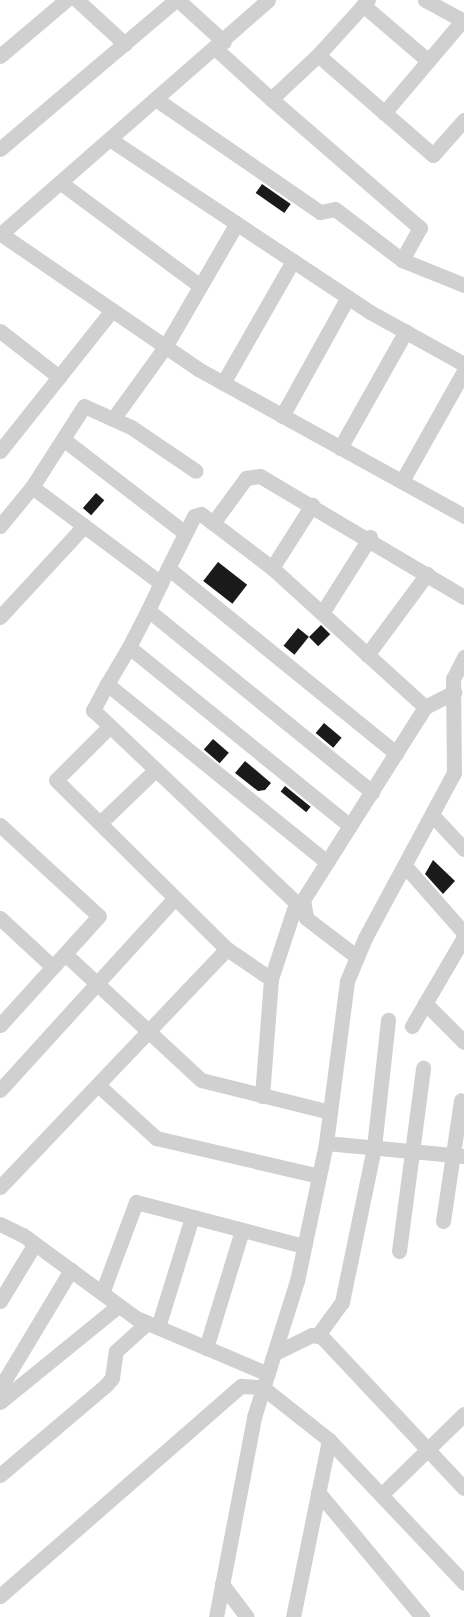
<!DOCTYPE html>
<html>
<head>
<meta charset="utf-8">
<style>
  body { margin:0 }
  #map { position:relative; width:464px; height:1617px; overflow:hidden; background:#fff; font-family:Raleway,sans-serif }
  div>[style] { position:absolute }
  .building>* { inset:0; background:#1a1a1a; transform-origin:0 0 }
  .minor>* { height:15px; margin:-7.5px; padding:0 7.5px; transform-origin:7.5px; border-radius:7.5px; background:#d0d0d0 }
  span { translate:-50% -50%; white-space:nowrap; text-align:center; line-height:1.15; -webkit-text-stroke:6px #fff; paint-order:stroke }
</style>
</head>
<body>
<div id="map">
  <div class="building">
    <i style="left:262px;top:184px;width:35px;height:11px;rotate:35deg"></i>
    <i style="left:96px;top:493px;width:11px;height:20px;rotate:41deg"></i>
    <i style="left:218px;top:562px;width:37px;height:24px;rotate:38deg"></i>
    <i style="left:321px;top:625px;width:13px;height:17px;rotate:45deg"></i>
    <i style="left:298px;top:628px;width:14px;height:23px;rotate:39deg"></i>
    <i style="left:324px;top:723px;width:23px;height:13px;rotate:40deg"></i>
    <i style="left:213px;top:739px;width:21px;height:14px;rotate:41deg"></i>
    <i style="clip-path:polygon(245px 761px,271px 783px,265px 790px,258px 791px,235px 773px)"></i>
    <i style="left:285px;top:786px;width:33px;height:7px;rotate:39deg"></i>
    <i style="clip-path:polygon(433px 860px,455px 881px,443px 894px,425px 874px)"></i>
  </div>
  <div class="minor">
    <i style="left:77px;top:0;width:65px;rotate:42.5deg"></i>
    <i style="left:178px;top:0;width:62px;rotate:42.4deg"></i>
    <i style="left:268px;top:0;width:355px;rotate:138.8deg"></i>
    <i style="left:1px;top:234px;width:239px;rotate:34.4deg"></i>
    <i style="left:198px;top:369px;width:304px;rotate:28.9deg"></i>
    <i style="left:425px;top:0;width:44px;rotate:28.3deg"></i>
    <i style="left:363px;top:5px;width:83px;rotate:40.6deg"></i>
    <i style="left:216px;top:49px;width:74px;rotate:42.3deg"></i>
    <i style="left:318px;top:55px;width:74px;rotate:-47.7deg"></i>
    <i style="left:0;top:56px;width:87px;rotate:-40.3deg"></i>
    <i style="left:157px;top:100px;width:198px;rotate:34.5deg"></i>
    <i style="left:320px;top:212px;width:15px;rotate:-11deg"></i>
    <i style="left:335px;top:209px;width:84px;rotate:37.3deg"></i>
    <i style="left:402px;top:260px;width:37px;rotate:-61deg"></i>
    <i style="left:420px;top:228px;width:197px;rotate:-139.1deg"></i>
    <i style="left:271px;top:99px;width:64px;rotate:-43.1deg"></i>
    <i style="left:318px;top:55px;width:152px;rotate:41deg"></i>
    <i style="left:433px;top:155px;width:47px;rotate:-48.5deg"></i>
    <i style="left:384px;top:113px;width:122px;rotate:-49.7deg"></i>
    <i style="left:111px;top:140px;width:311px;rotate:33.6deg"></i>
    <i style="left:370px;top:312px;width:107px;rotate:29deg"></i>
    <i style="left:0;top:149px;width:231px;rotate:-40.3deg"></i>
    <i style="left:61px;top:183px;width:172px;rotate:36.5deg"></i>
    <i style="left:402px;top:260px;width:67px;rotate:22deg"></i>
    <i style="left:0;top:331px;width:75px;rotate:37.9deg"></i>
    <i style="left:223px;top:383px;width:141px;rotate:-60.2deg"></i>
    <i style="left:282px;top:416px;width:136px;rotate:-61deg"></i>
    <i style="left:113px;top:419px;width:89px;rotate:-54.2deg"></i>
    <i style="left:165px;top:347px;width:143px;rotate:-59.9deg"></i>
    <i style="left:63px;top:439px;width:154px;rotate:37.6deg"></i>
    <i style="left:340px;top:448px;width:134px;rotate:-60.6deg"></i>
    <i style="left:0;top:451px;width:180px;rotate:-51.5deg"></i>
    <i style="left:402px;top:481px;width:126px;rotate:-60.6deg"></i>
    <i style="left:32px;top:487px;width:161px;rotate:36.7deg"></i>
    <i style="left:213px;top:523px;width:15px;rotate:-143deg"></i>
    <i style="left:201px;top:514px;width:7px;rotate:164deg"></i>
    <i style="left:194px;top:516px;width:58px;rotate:116.6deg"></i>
    <i style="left:168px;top:568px;width:294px;rotate:39.1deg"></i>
    <i style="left:0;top:526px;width:50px;rotate:-50.6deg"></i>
    <i style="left:32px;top:487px;width:96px;rotate:-57.3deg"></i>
    <i style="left:84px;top:406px;width:51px;rotate:24.1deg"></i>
    <i style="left:131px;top:427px;width:78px;rotate:34.1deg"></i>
    <i style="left:168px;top:568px;width:47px;rotate:115.5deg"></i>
    <i style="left:148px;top:610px;width:289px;rotate:39.1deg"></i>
    <i style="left:272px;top:568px;width:75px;rotate:-57.6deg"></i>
    <i style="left:148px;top:610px;width:42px;rotate:117.2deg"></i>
    <i style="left:129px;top:647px;width:284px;rotate:39deg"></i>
    <i style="left:322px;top:613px;width:90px;rotate:-57.7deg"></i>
    <i style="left:0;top:617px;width:124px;rotate:-47.3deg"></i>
    <i style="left:129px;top:647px;width:43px;rotate:120.7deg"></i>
    <i style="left:107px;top:684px;width:283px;rotate:39deg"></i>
    <i style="left:367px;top:655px;width:101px;rotate:-53.5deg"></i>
    <i style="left:107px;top:684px;width:30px;rotate:118deg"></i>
    <i style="left:93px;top:710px;width:292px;rotate:43.5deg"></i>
    <i style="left:425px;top:707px;width:33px;rotate:-27deg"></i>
    <i style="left:110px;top:726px;width:76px;rotate:135deg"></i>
    <i style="left:56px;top:780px;width:240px;rotate:44.7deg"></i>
    <i style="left:227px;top:949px;width:53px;rotate:34.3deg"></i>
    <i style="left:434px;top:817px;width:44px;rotate:46.8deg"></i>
    <i style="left:100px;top:823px;width:76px;rotate:-43.9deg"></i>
    <i style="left:0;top:825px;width:134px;rotate:42.6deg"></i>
    <i style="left:99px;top:916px;width:147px;rotate:132.2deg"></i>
    <i style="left:406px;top:867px;width:88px;rotate:48.7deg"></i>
    <i style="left:0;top:918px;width:72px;rotate:42.8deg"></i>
    <i style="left:65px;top:954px;width:185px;rotate:42.8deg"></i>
    <i style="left:201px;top:1080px;width:133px;rotate:13.9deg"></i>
    <i style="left:357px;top:957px;width:64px;rotate:-142.6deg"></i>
    <i style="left:306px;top:918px;width:18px;rotate:-99deg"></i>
    <i style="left:303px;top:900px;width:228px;rotate:-57.7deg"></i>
    <i style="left:425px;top:707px;width:207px;rotate:-137.7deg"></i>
    <i style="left:272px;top:568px;width:74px;rotate:-142.7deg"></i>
    <i style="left:213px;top:523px;width:56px;rotate:-53.7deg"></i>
    <i style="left:246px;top:478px;width:14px;rotate:-8deg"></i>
    <i style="left:260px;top:476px;width:237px;rotate:30.7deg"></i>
    <i style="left:425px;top:1003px;width:55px;rotate:45deg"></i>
    <i style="left:412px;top:1026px;width:103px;rotate:-59.7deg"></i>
    <i style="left:98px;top:1085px;width:79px;rotate:42.4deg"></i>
    <i style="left:156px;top:1138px;width:167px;rotate:13.1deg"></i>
    <i style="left:0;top:1090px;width:260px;rotate:-47.7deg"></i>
    <i style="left:262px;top:1096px;width:117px;rotate:-85.6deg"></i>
    <i style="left:271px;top:979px;width:80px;rotate:-71.8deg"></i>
    <i style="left:326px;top:1143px;width:139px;rotate:5.4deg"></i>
    <i style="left:0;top:1187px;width:329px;rotate:-46.4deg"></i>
    <i style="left:443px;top:1221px;width:122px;rotate:-81.5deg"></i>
    <i style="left:0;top:1224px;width:25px;rotate:26deg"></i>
    <i style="left:23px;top:1235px;width:140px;rotate:36.3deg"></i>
    <i style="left:136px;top:1318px;width:143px;rotate:23deg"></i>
    <i style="left:399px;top:1251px;width:185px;rotate:-82.5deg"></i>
    <i style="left:102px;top:1293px;width:97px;rotate:-69.5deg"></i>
    <i style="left:136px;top:1202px;width:174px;rotate:14.7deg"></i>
    <i style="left:0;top:1301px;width:66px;rotate:-58.7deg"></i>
    <i style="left:158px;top:1327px;width:115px;rotate:-72.8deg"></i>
    <i style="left:318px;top:1335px;width:41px;rotate:-54deg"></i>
    <i style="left:342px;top:1302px;width:158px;rotate:-78.3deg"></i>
    <i style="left:374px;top:1147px;width:128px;rotate:-83.7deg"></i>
    <i style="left:206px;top:1348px;width:123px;rotate:-73deg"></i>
    <i style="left:275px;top:1353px;width:41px;rotate:-25.9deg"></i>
    <i style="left:312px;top:1335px;width:10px;rotate:11deg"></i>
    <i style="left:322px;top:1337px;width:207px;rotate:46.8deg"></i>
    <i style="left:0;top:1388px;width:138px;rotate:-59deg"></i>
    <i style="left:0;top:1402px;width:152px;rotate:-39.1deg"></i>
    <i style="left:0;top:1475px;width:139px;rotate:-40.3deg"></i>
    <i style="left:106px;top:1385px;width:9px;rotate:-49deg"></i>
    <i style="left:112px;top:1378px;width:27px;rotate:-82deg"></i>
    <i style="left:116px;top:1351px;width:42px;rotate:-42.1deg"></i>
    <i style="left:318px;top:1492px;width:163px;rotate:50.2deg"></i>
    <i style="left:381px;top:1495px;width:116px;rotate:-44.3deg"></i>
    <i style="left:222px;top:1584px;width:41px;rotate:52.9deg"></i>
    <i style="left:0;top:1596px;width:320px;rotate:-41.1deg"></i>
    <i style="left:241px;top:1386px;width:21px;rotate:3deg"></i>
    <i style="left:262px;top:1387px;width:85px;rotate:38.3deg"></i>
    <i style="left:329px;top:1440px;width:197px;rotate:46.6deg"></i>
    <i style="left:216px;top:1617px;width:204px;rotate:-79.2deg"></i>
    <i style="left:254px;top:1417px;width:143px;rotate:-72.5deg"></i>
    <i style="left:297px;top:1281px;width:141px;rotate:-78.1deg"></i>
    <i style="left:326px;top:1143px;width:163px;rotate:-82.6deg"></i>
    <i style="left:347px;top:981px;width:47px;rotate:-67.3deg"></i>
    <i style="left:365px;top:938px;width:187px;rotate:-61.7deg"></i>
    <i style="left:454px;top:773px;width:94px;rotate:-90.6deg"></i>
    <i style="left:453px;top:679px;width:25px;rotate:-63deg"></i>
    <i style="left:293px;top:1617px;width:181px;rotate:-78.5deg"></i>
  </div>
</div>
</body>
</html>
